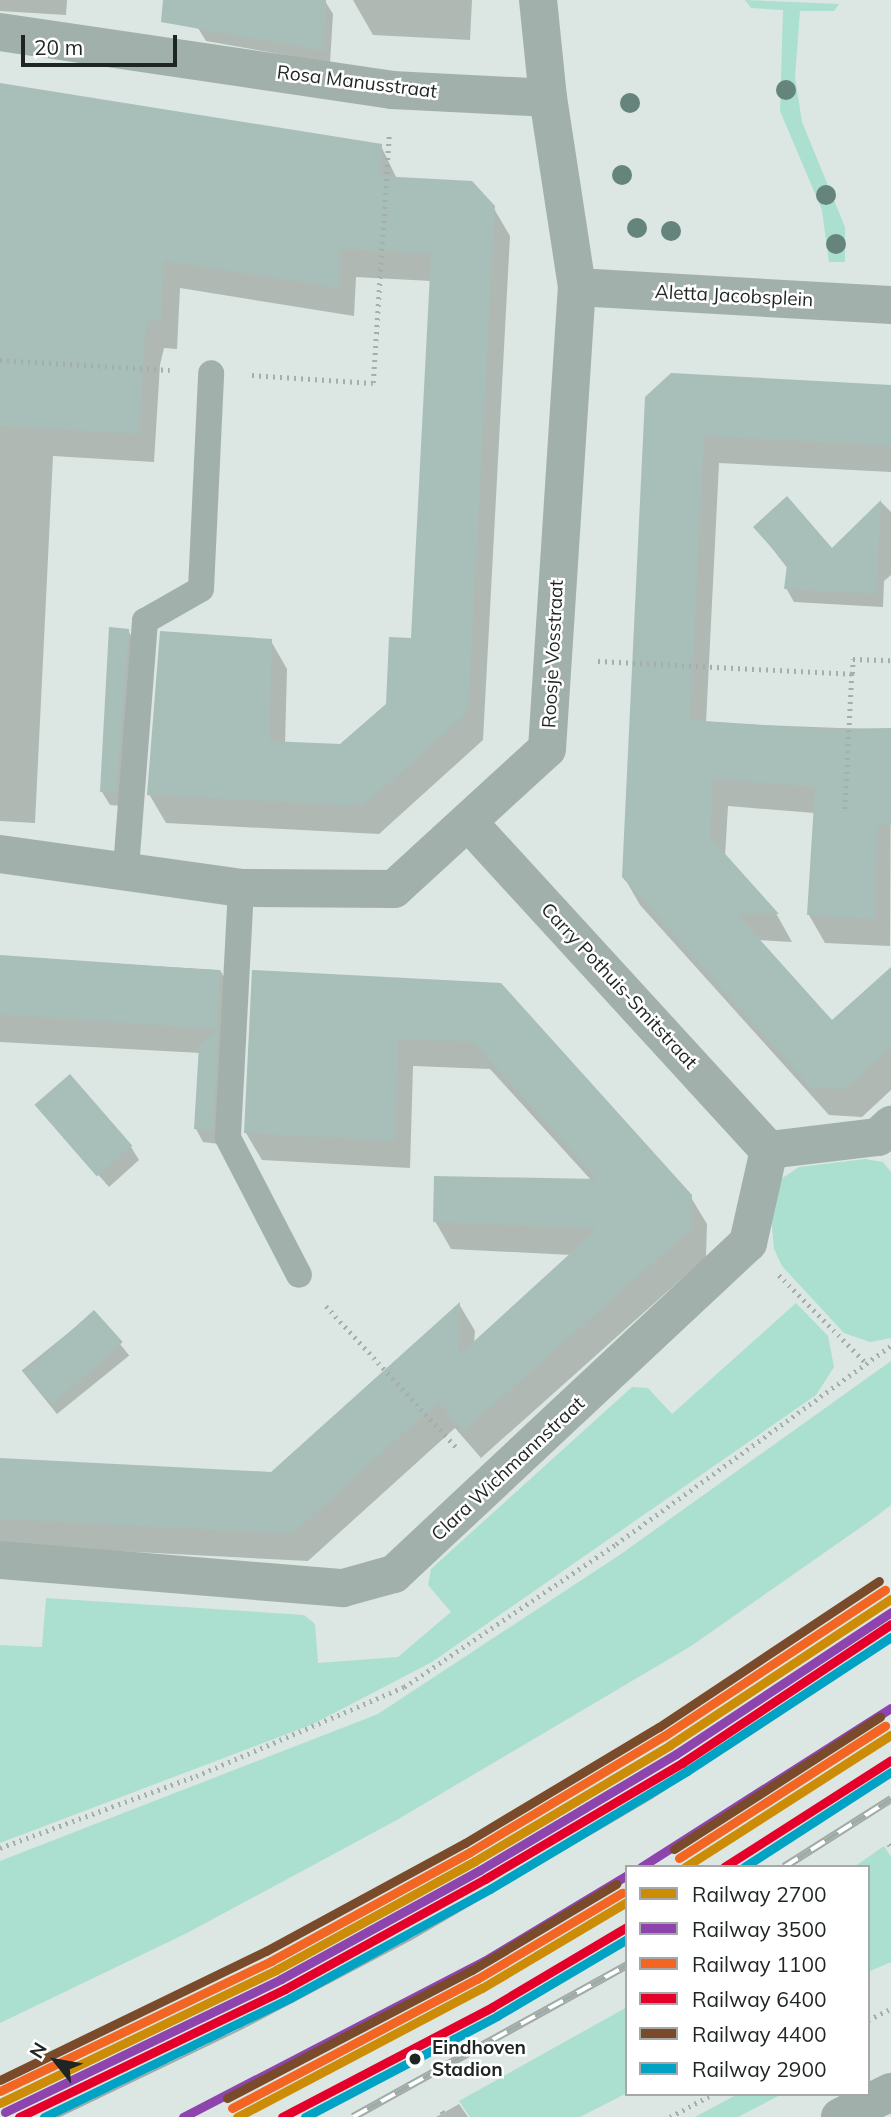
<!DOCTYPE html>
<html>
<head>
<meta charset="utf-8">
<style>
  body { margin:0 }
  #map { position:relative; width:891px; height:2117px; overflow:hidden; background:#dce6e2; font-family:Mulish,sans-serif }
  div>[style] { position:absolute }
  .green>* { inset:0; background:#abdfcf }
  .shadow>* { inset:0; background:#0003; transform-origin:0 0 }
  .building>* { inset:0; background:#a7bfb8; transform-origin:0 0 }
  .path>* { height:4.5px; margin-top:-2.25px; transform-origin:0; background:repeating-linear-gradient(90deg,#a4aeaa 0 2px,transparent 0 7px) }
  .lane>* { height:26px; margin:-13px; padding:0 13px; transform-origin:13px; border-radius:13px; background:#a2b0ac }
  .street>* { height:38px; margin:-19px; padding:0 19px; transform-origin:19px; border-radius:19px; background:#a2b0ac }
  .secondary>* { height:38px; margin:-19px; padding:0 19px; transform-origin:19px; border-radius:19px; background:#a0afaa }
  .rail>* { height:8px; margin-top:-4px; transform-origin:0; background:repeating-linear-gradient(90deg,#fff 0 16px,#a0aaa6 0 32px); box-sizing:border-box; border-block:2px solid #a0aaa6 }
  .rail-1>* { height:9px; margin:-4.5px; padding:0 4.5px; transform-origin:4.5px; border-radius:4.5px; background:#cc8c07 }
  .rail-2>* { height:9px; margin:-4.5px; padding:0 4.5px; transform-origin:4.5px; border-radius:4.5px; background:#8e44ad }
  .rail-3>* { height:9px; margin:-4.5px; padding:0 4.5px; transform-origin:4.5px; border-radius:4.5px; background:#f26522 }
  .rail-4>* { height:9px; margin:-4.5px; padding:0 4.5px; transform-origin:4.5px; border-radius:4.5px; background:#e4002b }
  .rail-5>* { height:9px; margin:-4.5px; padding:0 4.5px; transform-origin:4.5px; border-radius:4.5px; background:#7a4b2a }
  .rail-6>* { height:9px; margin:-4.5px; padding:0 4.5px; transform-origin:4.5px; border-radius:4.5px; background:#02a2c5 }
  .trees>* { width:20px; height:20px; margin:-10px; border-radius:50%; background:#64847c }
  .dots>* { width:19px; height:19px; translate:-50% -50%; box-sizing:border-box; border:4px solid #fff; border-radius:50% }
  span { translate:-50% -50%; white-space:nowrap; text-align:center; line-height:1.15; -webkit-text-stroke:5px #fff; paint-order:stroke }
  .street-label { font-size:19px; color:#1f2523 }
  .stop-label { font-size:19px; color:#1f2523; font-weight:700 }
  .left { translate:0 -50%; text-align:left }
  .legend { position:absolute; left:625px; top:1865px; width:245px; height:231px; box-sizing:border-box; background:#fff; border:2px solid #a5a8a7; margin:0; padding:9px 12px; list-style:none; font-size:21px; color:#1f2523 }
  .legend li { display:flex; align-items:center; gap:14px; height:35px }
  .legend b { width:35px; border:2px solid #a5a8a7 }
  .north { position:absolute; left:21px; top:2026px; width:70px; height:70px; -webkit-text-stroke:5px #fff; paint-order:stroke; rotate:301deg; font-size:19px; font-weight:700; line-height:28px; text-align:center; color:#1f2523 }
  .north::after { content:''; display:block; margin:auto; width:24px; height:32px; background:#1f2523; clip-path:polygon(50% 0,100% 100%,50% 72%,0 100%) }
  .scale { position:absolute; left:21px; top:35px; width:156px; height:32px; box-sizing:border-box; border:4px solid #1f2523; border-top:0; padding-left:9px; font-size:21px; line-height:24px; white-space:nowrap; color:#1f2523; -webkit-text-stroke:5px #fff; paint-order:stroke }
</style>
</head>
<body>
<div id="map">
  <div class="green">
    <i style="clip-path:polygon(745px 0,839px 4px,834px 11px,800px 11px,795px 77px,802px 122px,845px 227px,845px 262px,829px 262px,822px 210px,780px 111px,783px 10px,751px 8px)"></i>
    <i style="clip-path:polygon(865px 1159px,883px 1162px,891px 1172px,891px 1338px,870px 1342px,844px 1333px,782px 1266px,774px 1249px,770px 1204px,778px 1181px,799px 1167px)"></i>
    <i style="clip-path:polygon(796px 1303px,828px 1336px,834px 1367px,816px 1395px,432px 1662px,313px 1724px,0 1843px,0 1645px,42px 1647px,46px 1598px,304px 1615px,315px 1624px,318px 1663px,398px 1657px,451px 1612px,428px 1585px,431px 1569px,632px 1387px,648px 1388px,672px 1414px)"></i>
    <i style="clip-path:polygon(891px 1361px,891px 1505px,874px 1518px,691px 1646px,395px 1821px,187px 1933px,0 2023px,0 1861px,378px 1714px,621px 1554px)"></i>
    <i style="clip-path:polygon(884px 1846px,891px 1857px,891px 1962px,868px 1972px,868px 1867px,854px 1867px)"></i>
    <i style="clip-path:polygon(627px 2007px,627px 2093px,580px 2117px,470px 2117px,459px 2101px)"></i>
    <i style="clip-path:polygon(738px 2094px,782px 2094px,738px 2117px,695px 2117px)"></i>
  </div>
  <div class="shadow">
    <i style="clip-path:polygon(0 0,67px 0,66px 15px,0 11px)"></i>
    <i style="clip-path:polygon(200px 0,325px 1px,333px 14px,330px 63px,206px 41px,198px 28px)"></i>
    <i style="clip-path:polygon(353px 0,472px 0,470px 40px,373px 35px)"></i>
    <i style="clip-path:polygon(0 85px,381px 146px,397px 179px,493px 207px,510px 236px,483px 740px,379px 834px,166px 823px,149px 794px,271px 641px,287px 669px,285px 744px,341px 746px,387px 705px,412px 640px,431px 281px,356px 277px,354px 316px,180px 288px,177px 349px,164px 348px,160px 365px,154px 462px,53px 456px,35px 823px,0 821px)"></i>
    <i style="clip-path:polygon(891px 386px,891px 472px,719px 463px,706px 723px,891px 730px,890px 946px,825px 943px,809px 915px,815px 813px,728px 806px,725px 857px,777px 915px,792px 942px,758px 940px,832px 1022px,891px 969px,891px 1090px,862px 1117px,829px 1115px,640px 905px,624px 877px,647px 397px)"></i>
    <i style="clip-path:polygon(881px 502px,891px 512px,891px 575px,884px 581px,883px 607px,794px 602px,786px 588px,788px 569px,756px 527px,832px 550px)"></i>
    <i style="clip-path:polygon(128px 630px,135px 644px,123px 806px,110px 805px,102px 792px)"></i>
    <i style="clip-path:polygon(0 957px,220px 970px,236px 998px,219px 1144px,203px 1142px,196px 1129px,201px 1053px,0 1042px)"></i>
    <i style="clip-path:polygon(254px 972px,500px 985px,690px 1196px,707px 1224px,706px 1257px,481px 1458px,455px 1428px,308px 1561px,0 1545px,0 1460px,271px 1474px,459px 1304px,475px 1331px,474px 1343px,572px 1255px,451px 1249px,435px 1221px,591px 1180px,490px 1069px,413px 1066px,410px 1168px,262px 1160px,246px 1133px)"></i>
    <i style="clip-path:polygon(38px 1106px,131px 1147px,139px 1160px,109px 1187px)"></i>
    <i style="left:94px;top:1312px;width:56px;height:93px;rotate:51deg"></i>
    <i style="clip-path:polygon(459px 2104px,468px 2117px,436px 2117px)"></i>
  </div>
  <div class="building">
    <i style="clip-path:polygon(163px 0,326px 0,324px 51px,161px 22px)"></i>
    <i style="clip-path:polygon(0 83px,382px 144px,380px 176px,472px 181px,495px 206px,468px 712px,363px 806px,147px 795px,160px 631px,272px 639px,269px 741px,340px 744px,386px 704px,389px 637px,411px 638px,431px 254px,341px 249px,339px 288px,164px 261px,161px 321px,149px 320px,145px 336px,139px 434px,0 426px)"></i>
    <i style="clip-path:polygon(671px 373px,891px 385px,891px 446px,704px 436px,690px 720px,821px 729px,891px 728px,891px 825px,877px 825px,875px 919px,807px 915px,815px 787px,713px 779px,710px 837px,779px 914px,736px 913px,832px 1020px,891px 967px,891px 1048px,845px 1089px,811px 1088px,622px 877px,645px 397px)"></i>
    <i style="clip-path:polygon(787px 496px,832px 548px,881px 500px,876px 594px,784px 589px,787px 565px,753px 527px)"></i>
    <i style="clip-path:polygon(109px 627px,129px 629px,116px 793px,100px 792px)"></i>
    <i style="left:0;top:955px;width:221px;height:59px;rotate:4deg"></i>
    <i style="clip-path:polygon(252px 970px,501px 983px,692px 1195px,691px 1229px,464px 1431px,438px 1402px,292px 1534px,0 1519px,0 1458px,271px 1472px,460px 1302px,459px 1355px,597px 1229px,433px 1222px,434px 1176px,597px 1179px,473px 1042px,398px 1039px,395px 1141px,244px 1133px)"></i>
    <i style="clip-path:polygon(218px 1029px,213px 1131px,194px 1129px,199px 1046px)"></i>
    <i style="left:70px;top:1074px;width:95px;height:47px;rotate:49deg"></i>
    <i style="left:94px;top:1310px;width:43px;height:94px;rotate:48deg"></i>
  </div>
  <div class="path">
    <i style="left:0;top:360px;width:170px;rotate:3.4deg"></i>
    <i style="left:252px;top:375px;width:121px;rotate:3.8deg"></i>
    <i style="left:373px;top:383px;width:249px;rotate:-86.3deg"></i>
    <i style="left:598px;top:661px;width:254px;rotate:2.9deg"></i>
    <i style="left:852px;top:674px;width:137px;rotate:92.9deg"></i>
    <i style="left:852px;top:674px;width:15px;rotate:-86deg"></i>
    <i style="left:853px;top:659px;width:38px;rotate:2deg"></i>
    <i style="left:779px;top:1275px;width:125px;rotate:45.3deg"></i>
    <i style="left:326px;top:1306px;width:195px;rotate:47.3deg"></i>
    <i style="left:889px;top:1844px;width:4px;rotate:56deg"></i>
    <i style="left:0;top:1848px;width:209px;rotate:-20.2deg"></i>
    <i style="left:196px;top:1776px;width:226px;rotate:-23.2deg"></i>
    <i style="left:404px;top:1687px;width:256px;rotate:-34deg"></i>
    <i style="left:616px;top:1544px;width:339px;rotate:-35.8deg"></i>
    <i style="left:868px;top:2020px;width:25px;rotate:-26deg"></i>
    <i style="left:442px;top:2111px;width:7px;rotate:56deg"></i>
    <i style="left:670px;top:2117px;width:49px;rotate:-28.1deg"></i>
  </div>
  <div class="lane">
    <i style="left:126px;top:868px;width:248px;rotate:-85.6deg"></i>
    <i style="left:145px;top:621px;width:64px;rotate:-29.7deg"></i>
    <i style="left:201px;top:589px;width:216px;rotate:-87.3deg"></i>
    <i style="left:241px;top:888px;width:250px;rotate:93deg"></i>
    <i style="left:228px;top:1138px;width:154px;rotate:62.6deg"></i>
  </div>
  <div class="street">
    <i style="left:0;top:32px;width:396px;rotate:8.4deg"></i>
    <i style="left:392px;top:90px;width:156px;rotate:2.9deg"></i>
    <i style="left:577px;top:287px;width:315px;rotate:3.3deg"></i>
    <i style="left:468px;top:822px;width:445px;rotate:47.5deg"></i>
    <i style="left:0;top:854px;width:243px;rotate:8deg"></i>
    <i style="left:241px;top:888px;width:153px;rotate:0.4deg"></i>
    <i style="left:394px;top:889px;width:207px;rotate:-42.5deg"></i>
    <i style="left:547px;top:749px;width:463px;rotate:-86.3deg"></i>
    <i style="left:577px;top:287px;width:191px;rotate:-98.7deg"></i>
    <i style="left:548px;top:98px;width:99px;rotate:-95.8deg"></i>
    <i style="left:0;top:1560px;width:344px;rotate:4.7deg"></i>
    <i style="left:343px;top:1588px;width:53px;rotate:-15.4deg"></i>
    <i style="left:394px;top:1574px;width:485px;rotate:-43.1deg"></i>
    <i style="left:748px;top:1243px;width:95px;rotate:-77.3deg"></i>
    <i style="left:769px;top:1150px;width:110px;rotate:-6.8deg"></i>
    <i style="left:878px;top:1137px;width:18px;rotate:-43deg"></i>
  </div>
  <div class="secondary">
    <i style="left:840px;top:2117px;width:57px;rotate:-26.1deg"></i>
  </div>
  <div class="rail">
    <i style="left:784px;top:1867px;width:127px;rotate:-32.4deg"></i>
    <i style="left:51px;top:2117px;width:214px;rotate:-25.7deg"></i>
    <i style="left:244px;top:2024px;width:187px;rotate:-27.8deg"></i>
    <i style="left:409px;top:1937px;width:281px;rotate:-30.4deg"></i>
    <i style="left:651px;top:1795px;width:287px;rotate:-33.2deg"></i>
    <i style="left:353px;top:2117px;width:313px;rotate:-29deg"></i>
  </div>
  <div class="rail-1">
    <i style="left:685px;top:1867px;width:245px;rotate:-32.7deg"></i>
    <i style="left:0;top:2103px;width:306px;rotate:-25.7deg"></i>
    <i style="left:276px;top:1970px;width:227px;rotate:-28.7deg"></i>
    <i style="left:475px;top:1861px;width:227px;rotate:-30.7deg"></i>
    <i style="left:670px;top:1745px;width:265px;rotate:-33.5deg"></i>
    <i style="left:237px;top:2117px;width:277px;rotate:-27.8deg"></i>
    <i style="left:482px;top:1988px;width:169px;rotate:-30.7deg"></i>
  </div>
  <div class="rail-2">
    <i style="left:641px;top:1867px;width:296px;rotate:-32.5deg"></i>
    <i style="left:5px;top:2112px;width:306px;rotate:-25.7deg"></i>
    <i style="left:281px;top:1979px;width:227px;rotate:-28.7deg"></i>
    <i style="left:480px;top:1870px;width:228px;rotate:-30.6deg"></i>
    <i style="left:676px;top:1754px;width:258px;rotate:-33.4deg"></i>
    <i style="left:183px;top:2117px;width:339px;rotate:-27.4deg"></i>
    <i style="left:484px;top:1961px;width:167px;rotate:-31deg"></i>
  </div>
  <div class="rail-3">
    <i style="left:679px;top:1858px;width:245px;rotate:-32.7deg"></i>
    <i style="left:0;top:2091px;width:301px;rotate:-25.6deg"></i>
    <i style="left:271px;top:1961px;width:227px;rotate:-28.7deg"></i>
    <i style="left:470px;top:1852px;width:226px;rotate:-30.9deg"></i>
    <i style="left:664px;top:1736px;width:265px;rotate:-33.5deg"></i>
    <i style="left:232px;top:2108px;width:277px;rotate:-27.8deg"></i>
    <i style="left:477px;top:1979px;width:169px;rotate:-30.7deg"></i>
  </div>
  <div class="rail-4">
    <i style="left:724px;top:1867px;width:198px;rotate:-32.6deg"></i>
    <i style="left:19px;top:2117px;width:295px;rotate:-25.7deg"></i>
    <i style="left:285px;top:1989px;width:228px;rotate:-28.8deg"></i>
    <i style="left:485px;top:1879px;width:229px;rotate:-30.5deg"></i>
    <i style="left:682px;top:1763px;width:251px;rotate:-33.6deg"></i>
    <i style="left:282px;top:2117px;width:237px;rotate:-27.6deg"></i>
    <i style="left:492px;top:2007px;width:157px;rotate:-30.7deg"></i>
  </div>
  <div class="rail-5">
    <i style="left:674px;top:1849px;width:245px;rotate:-32.7deg"></i>
    <i style="left:0;top:2080px;width:296px;rotate:-25.9deg"></i>
    <i style="left:266px;top:1951px;width:226px;rotate:-28.5deg"></i>
    <i style="left:465px;top:1843px;width:226px;rotate:-30.9deg"></i>
    <i style="left:659px;top:1727px;width:264px;rotate:-33.6deg"></i>
    <i style="left:227px;top:2098px;width:276px;rotate:-27.6deg"></i>
    <i style="left:472px;top:1970px;width:168px;rotate:-30.8deg"></i>
  </div>
  <div class="rail-6">
    <i style="left:744px;top:1867px;width:175px;rotate:-32.9deg"></i>
    <i style="left:44px;top:2117px;width:273px;rotate:-25.8deg"></i>
    <i style="left:290px;top:1998px;width:228px;rotate:-28.6deg"></i>
    <i style="left:490px;top:1889px;width:230px;rotate:-30.9deg"></i>
    <i style="left:687px;top:1771px;width:244px;rotate:-33.3deg"></i>
    <i style="left:305px;top:2117px;width:217px;rotate:-27.7deg"></i>
    <i style="left:497px;top:2016px;width:151px;rotate:-30.6deg"></i>
  </div>
  <div class="trees">
    <i style="left:786px;top:90px"></i>
    <i style="left:630px;top:103px"></i>
    <i style="left:622px;top:175px"></i>
    <i style="left:826px;top:195px"></i>
    <i style="left:637px;top:228px"></i>
    <i style="left:671px;top:231px"></i>
    <i style="left:836px;top:244px"></i>
  </div>
  <div class="dots">
    <i style="left:415px;top:2059px;background:#1f2523"></i>
  </div>
  <div class="street-label">
    <span style="left:357px;top:82px;rotate:7deg">Rosa Manusstraat</span>
    <span style="left:734px;top:296px;rotate:3deg">Aletta Jacobsplein</span>
    <span style="left:553px;top:654px;rotate:-87deg">Roosje Vosstraat</span>
    <span style="left:619px;top:986px;rotate:47deg">Carry Pothuis-Smitstraat</span>
    <span style="left:508px;top:1469px;rotate:-43deg">Clara Wichmannstraat</span>
  </div>
  <div class="stop-label">
    <span class="left" style="left:432px;top:2059px">Eindhoven<br>Stadion</span>
  </div>
  <ul class="legend">
  <li><b style="height:9px;background:#cc8c07"></b>Railway 2700</li>
  <li><b style="height:9px;background:#8e44ad"></b>Railway 3500</li>
  <li><b style="height:9px;background:#f26522"></b>Railway 1100</li>
  <li><b style="height:9px;background:#e4002b"></b>Railway 6400</li>
  <li><b style="height:9px;background:#7a4b2a"></b>Railway 4400</li>
  <li><b style="height:9px;background:#02a2c5"></b>Railway 2900</li>
  </ul>
  <div class="north">N</div>
  <div class="scale">20 m</div>
</div>
</body>
</html>
